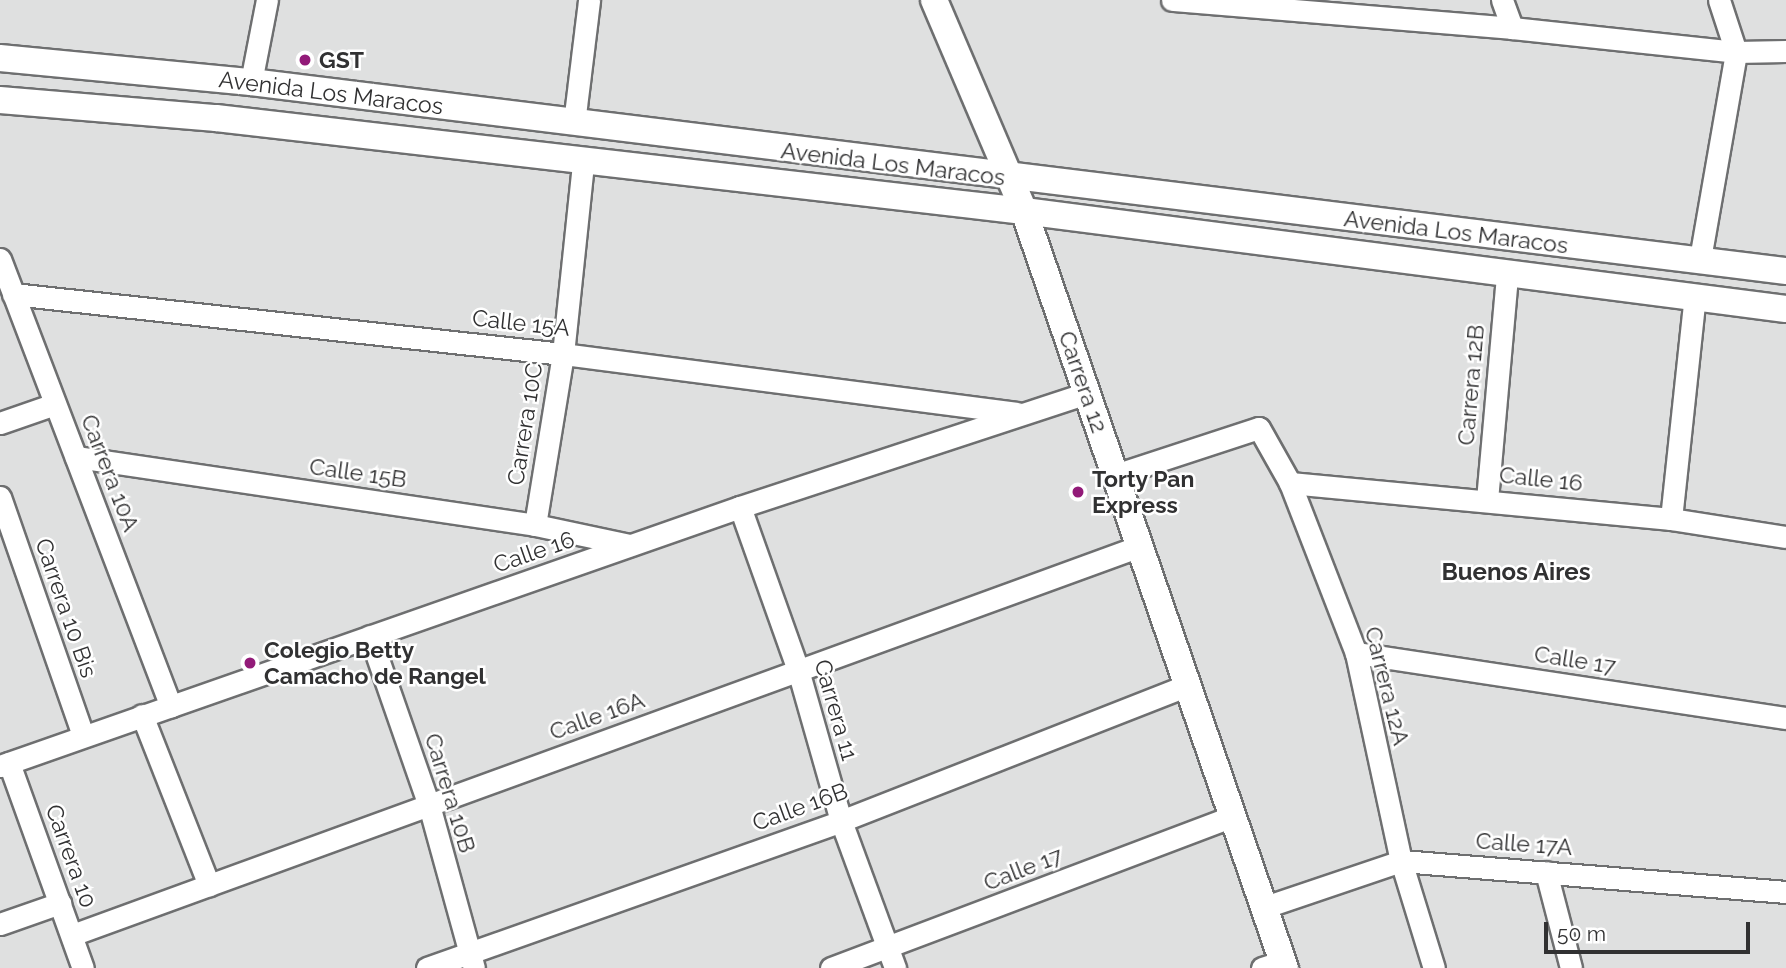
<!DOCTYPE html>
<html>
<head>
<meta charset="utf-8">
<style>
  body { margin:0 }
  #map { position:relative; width:1786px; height:968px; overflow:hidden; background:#dfe0e0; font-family:Raleway,sans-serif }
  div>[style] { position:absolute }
  .roads { filter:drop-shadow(2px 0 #6e6f70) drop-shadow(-2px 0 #6e6f70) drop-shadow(0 2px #6e6f70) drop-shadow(0 -2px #6e6f70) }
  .minor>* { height:21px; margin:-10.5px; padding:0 10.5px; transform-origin:10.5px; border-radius:10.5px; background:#fff }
  .tertiary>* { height:26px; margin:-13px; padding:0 13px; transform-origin:13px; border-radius:13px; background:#fff }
  .dots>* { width:19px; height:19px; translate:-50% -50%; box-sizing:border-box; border:4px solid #fff; border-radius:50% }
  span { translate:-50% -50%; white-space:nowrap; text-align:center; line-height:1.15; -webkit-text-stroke:5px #fff; paint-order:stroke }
  .poi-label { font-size:23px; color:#313132; font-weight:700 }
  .left { translate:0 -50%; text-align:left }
  .street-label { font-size:23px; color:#313132 }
  .neighbourhood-label { font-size:24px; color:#313132; font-weight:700 }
  .scale { position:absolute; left:1544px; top:922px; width:206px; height:32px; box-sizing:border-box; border:4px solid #313132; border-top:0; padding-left:9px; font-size:21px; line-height:24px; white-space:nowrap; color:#313132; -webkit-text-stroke:5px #fff; paint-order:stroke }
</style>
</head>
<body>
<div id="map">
  <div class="roads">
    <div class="minor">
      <i style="left:1172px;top:0;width:341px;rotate:4.7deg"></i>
      <i style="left:1512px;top:28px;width:225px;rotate:6.1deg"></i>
      <i style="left:1736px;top:52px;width:50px;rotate:-1.1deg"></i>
      <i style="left:1502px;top:0;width:30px;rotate:70deg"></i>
      <i style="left:251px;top:82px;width:84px;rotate:-79deg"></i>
      <i style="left:574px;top:123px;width:124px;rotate:-83deg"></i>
      <i style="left:0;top:259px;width:479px;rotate:69.1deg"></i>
      <i style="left:1700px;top:259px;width:210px;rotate:-80.1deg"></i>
      <i style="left:1736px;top:52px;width:55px;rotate:-108.1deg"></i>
      <i style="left:13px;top:294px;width:553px;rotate:6.23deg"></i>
      <i style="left:563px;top:354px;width:457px;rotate:7.4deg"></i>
      <i style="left:0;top:423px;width:58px;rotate:-19.1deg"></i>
      <i style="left:76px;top:457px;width:464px;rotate:8.4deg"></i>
      <i style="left:535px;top:525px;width:97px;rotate:11.9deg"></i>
      <i style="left:1115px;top:475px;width:151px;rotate:-18.1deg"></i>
      <i style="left:1259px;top:428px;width:63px;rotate:60.6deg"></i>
      <i style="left:1290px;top:483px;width:182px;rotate:68.8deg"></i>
      <i style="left:1356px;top:653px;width:213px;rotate:77.8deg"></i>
      <i style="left:1401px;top:861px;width:112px;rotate:72.9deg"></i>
      <i style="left:1290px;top:483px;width:383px;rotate:5.4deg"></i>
      <i style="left:1671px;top:519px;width:116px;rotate:8.9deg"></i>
      <i style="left:0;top:497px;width:253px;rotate:70.8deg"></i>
      <i style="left:1487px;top:500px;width:226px;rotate:-84.9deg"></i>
      <i style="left:740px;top:507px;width:173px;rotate:70.4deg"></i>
      <i style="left:798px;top:670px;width:157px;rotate:74.1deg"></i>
      <i style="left:841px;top:821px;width:157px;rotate:69.8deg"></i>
      <i style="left:1671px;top:519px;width:224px;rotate:-83.9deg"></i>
      <i style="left:535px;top:525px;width:173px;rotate:-80.7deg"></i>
      <i style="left:563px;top:354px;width:191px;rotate:-84deg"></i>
      <i style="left:370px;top:636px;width:179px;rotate:70.8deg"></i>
      <i style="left:429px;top:805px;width:169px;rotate:74.6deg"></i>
      <i style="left:1356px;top:653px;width:435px;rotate:8.6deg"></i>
      <i style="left:142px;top:715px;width:183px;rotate:68.5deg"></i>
      <i style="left:9px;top:763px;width:218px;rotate:70.2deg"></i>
      <i style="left:0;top:766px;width:784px;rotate:-19.29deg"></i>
      <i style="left:740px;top:507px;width:365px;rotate:-18.2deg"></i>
      <i style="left:1546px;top:872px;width:99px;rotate:75.4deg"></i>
      <i style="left:1265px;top:907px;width:144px;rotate:-18.7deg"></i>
      <i style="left:1401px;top:861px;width:386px;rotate:4.6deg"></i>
      <i style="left:0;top:924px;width:64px;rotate:-19.3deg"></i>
      <i style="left:72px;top:935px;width:1137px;rotate:-20.01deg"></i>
      <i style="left:427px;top:968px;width:439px;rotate:-19.5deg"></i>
      <i style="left:841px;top:821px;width:373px;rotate:-21.4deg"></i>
      <i style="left:831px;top:968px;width:430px;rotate:-20.7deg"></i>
      <i style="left:1262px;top:968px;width:22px;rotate:-18deg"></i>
    </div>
    <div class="tertiary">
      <i style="left:934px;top:0;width:229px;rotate:66.9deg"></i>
      <i style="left:1024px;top:211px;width:801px;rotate:70.98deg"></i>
      <i style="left:0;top:58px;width:252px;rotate:5.5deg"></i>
      <i style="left:251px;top:82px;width:1547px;rotate:7.02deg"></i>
      <i style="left:0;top:100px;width:217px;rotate:4.8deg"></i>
      <i style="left:216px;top:118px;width:813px;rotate:6.57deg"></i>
      <i style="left:1024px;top:211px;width:768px;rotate:7.33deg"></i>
    </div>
  </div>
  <div class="dots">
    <i style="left:305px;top:60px;background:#921a78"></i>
    <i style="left:1078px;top:492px;background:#921a78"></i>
    <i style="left:250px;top:663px;background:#921a78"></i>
  </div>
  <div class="poi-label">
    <span class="left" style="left:319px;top:60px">GST</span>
    <span class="left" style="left:1092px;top:492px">Torty Pan<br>Express</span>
    <span class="left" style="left:264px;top:663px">Colegio Betty<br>Camacho de Rangel</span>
  </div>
  <div class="street-label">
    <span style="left:331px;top:93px;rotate:7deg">Avenida Los Maracos</span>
    <span style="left:893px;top:164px;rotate:7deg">Avenida Los Maracos</span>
    <span style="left:1456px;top:232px;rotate:7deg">Avenida Los Maracos</span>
    <span style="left:521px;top:323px;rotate:6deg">Calle 15A</span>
    <span style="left:1083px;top:382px;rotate:71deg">Carrera 12</span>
    <span style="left:1471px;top:385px;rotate:-85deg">Carrera 12B</span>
    <span style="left:525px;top:424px;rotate:-81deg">Carrera 10C</span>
    <span style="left:110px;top:473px;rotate:69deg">Carrera 10A</span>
    <span style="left:358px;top:473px;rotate:8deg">Calle 15B</span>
    <span style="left:1541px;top:479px;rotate:6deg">Calle 16</span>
    <span style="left:534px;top:552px;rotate:-19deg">Calle 16</span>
    <span style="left:66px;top:608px;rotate:71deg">Carrera 10 Bis</span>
    <span style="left:1575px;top:660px;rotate:9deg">Calle 17</span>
    <span style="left:1387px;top:686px;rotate:76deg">Carrera 12A</span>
    <span style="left:836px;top:710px;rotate:74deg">Carrera 11</span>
    <span style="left:597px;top:716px;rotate:-20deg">Calle 16A</span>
    <span style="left:450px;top:793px;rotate:73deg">Carrera 10B</span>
    <span style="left:800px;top:807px;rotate:-20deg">Calle 16B</span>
    <span style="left:1524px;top:844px;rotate:4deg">Calle 17A</span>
    <span style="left:71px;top:856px;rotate:70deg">Carrera 10</span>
    <span style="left:1023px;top:869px;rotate:-21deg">Calle 17</span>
  </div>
  <div class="neighbourhood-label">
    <span style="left:1516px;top:572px">Buenos Aires</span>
  </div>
  <div class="scale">50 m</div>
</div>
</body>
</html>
